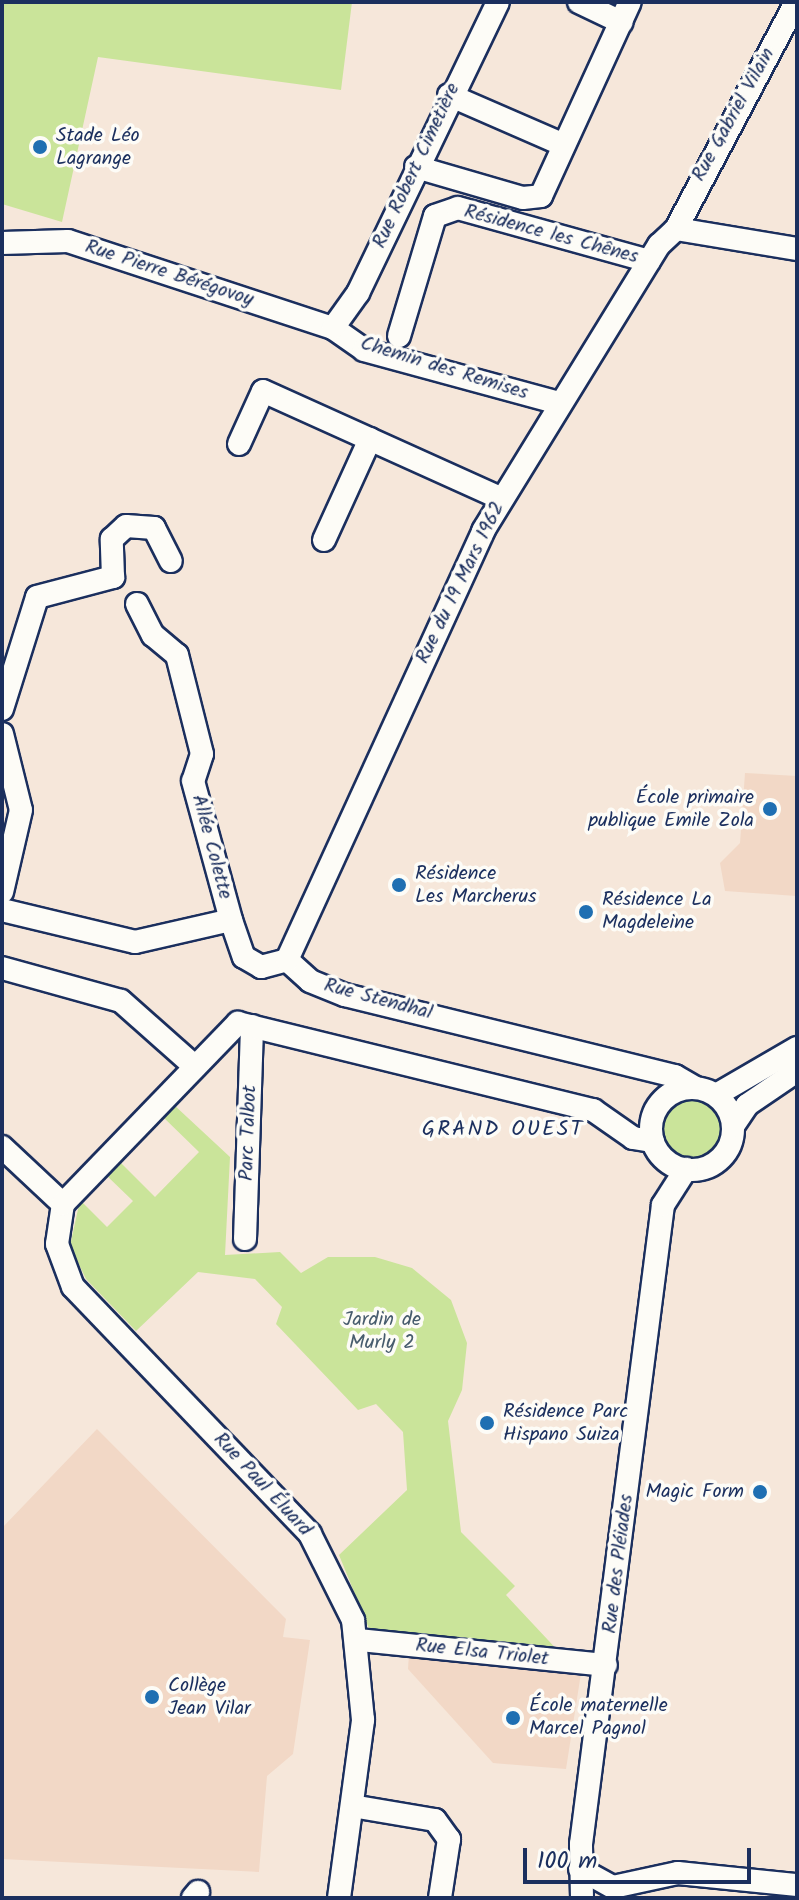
<!DOCTYPE html>
<html>
<head>
<meta charset="utf-8">
<style>
  body { margin:0 }
  #map { position:relative; width:799px; height:1900px; overflow:hidden; background:#f6e7da; font-family:Kalam,sans-serif }
  div>[style] { position:absolute }
  .built>* { inset:0; background:#f2d8c6 }
  .green>* { inset:0; background:#cae49a }
  .round { border-radius:50% }
  .roads { filter:drop-shadow(2px 0 #1b2f5e) drop-shadow(-2px 0 #1b2f5e) drop-shadow(0 2px #1b2f5e) drop-shadow(0 -2px #1b2f5e) }
  .minor>* { height:22px; margin:-11px; padding:0 11px; transform-origin:11px; border-radius:11px; background:#fdfcf7 }
  .minor>.ring { margin:-11px; padding:0; box-sizing:content-box; background:none; border:22px solid #fdfcf7; border-radius:50% }
  .dots>* { width:22px; height:22px; translate:-50% -50%; box-sizing:border-box; border:4px solid #fdfcf7; border-radius:50% }
  span { translate:-50% -50%; white-space:nowrap; text-align:center; line-height:1.15; -webkit-text-stroke:7px #fdfcf7; paint-order:stroke }
  .street-label { font-size:20px; color:#1b2f5e }
  .poi-label { font-size:20px; color:#1b2f5e }
  .left { translate:0 -50%; text-align:left }
  .right { translate:-100% -50%; text-align:right }
  .park-label { font-size:20px; color:#475c6d }
  .neighbourhood-label { font-size:22px; color:#1b2f5e; letter-spacing:2px }
  .frame { position:absolute; inset:0; border:4px solid #1b2f5e; pointer-events:none }
  .scale { position:absolute; left:523px; top:1848px; width:228px; height:36px; box-sizing:border-box; border:4px solid #1b2f5e; border-top:0; padding-left:10px; font-size:24px; line-height:28px; white-space:nowrap; color:#1b2f5e; -webkit-text-stroke:6px #fdfcf7; paint-order:stroke }
</style>
</head>
<body>
<div id="map">
  <div class="built">
    <i style="clip-path:polygon(745px 773px,797px 776px,797px 903px,796px 896px,725px 891px,720px 863px,740px 843px)"></i>
    <i style="clip-path:polygon(97px 1429px,286px 1619px,283px 1637px,310px 1640px,293px 1754px,267px 1776px,259px 1872px,2px 1859px,2px 1528px)"></i>
    <i style="clip-path:polygon(409px 1654px,581px 1673px,566px 1769px,493px 1763px,408px 1669px)"></i>
  </div>
  <div class="green">
    <i style="clip-path:polygon(2px 2px,352px 2px,341px 90px,98px 57px,62px 222px,2px 204px)"></i>
    <i class="round" style="left:656px;top:1094px;width:68px;height:68px"></i>
    <i style="clip-path:polygon(173px 1104px,230px 1157px,225px 1255px,280px 1252px,301px 1273px,328px 1257px,375px 1257px,412px 1268px,451px 1300px,467px 1343px,462px 1390px,448px 1421px,461px 1532px,515px 1586px,506px 1595px,562px 1655px,370px 1631px,339px 1555px,407px 1490px,403px 1432px,376px 1404px,358px 1410px,276px 1324px,282px 1307px,255px 1279px,198px 1272px,136px 1331px,86px 1279px,70px 1246px,80px 1200px,107px 1227px,133px 1201px,105px 1174px,118px 1160px,155px 1197px,199px 1152px,162px 1116px)"></i>
  </div>
  <div class="roads">
    <div class="minor">
      <i style="left:579px;top:2px;width:47px;rotate:25.5deg"></i>
      <i style="left:449px;top:95px;width:125px;rotate:23.5deg"></i>
      <i style="left:416px;top:167px;width:111px;rotate:16.2deg"></i>
      <i style="left:523px;top:198px;width:18px;rotate:-6deg"></i>
      <i style="left:541px;top:196px;width:213px;rotate:-65.4deg"></i>
      <i style="left:676px;top:229px;width:123px;rotate:9.4deg"></i>
      <i style="left:2px;top:243px;width:66px;rotate:-1.7deg"></i>
      <i style="left:68px;top:241px;width:279px;rotate:18.2deg"></i>
      <i style="left:333px;top:328px;width:38px;rotate:35deg"></i>
      <i style="left:364px;top:350px;width:202px;rotate:15.2deg"></i>
      <i style="left:333px;top:328px;width:43px;rotate:-54.5deg"></i>
      <i style="left:358px;top:293px;width:323px;rotate:-64.3deg"></i>
      <i style="left:399px;top:336px;width:125px;rotate:-73.3deg"></i>
      <i style="left:435px;top:216px;width:24px;rotate:-19deg"></i>
      <i style="left:458px;top:208px;width:198px;rotate:15.5deg"></i>
      <i style="left:239px;top:444px;width:58px;rotate:-65.6deg"></i>
      <i style="left:263px;top:391px;width:262px;rotate:24.3deg"></i>
      <i style="left:324px;top:540px;width:111px;rotate:-65.5deg"></i>
      <i style="left:137px;top:604px;width:35px;rotate:63deg"></i>
      <i style="left:153px;top:635px;width:31px;rotate:40deg"></i>
      <i style="left:177px;top:655px;width:102px;rotate:75.8deg"></i>
      <i style="left:202px;top:754px;width:28px;rotate:108deg"></i>
      <i style="left:193px;top:781px;width:144px;rotate:74.7deg"></i>
      <i style="left:2px;top:709px;width:117px;rotate:-72.6deg"></i>
      <i style="left:37px;top:597px;width:79px;rotate:-14.7deg"></i>
      <i style="left:113px;top:577px;width:38px;rotate:-92deg"></i>
      <i style="left:112px;top:539px;width:19px;rotate:-43deg"></i>
      <i style="left:126px;top:526px;width:28px;rotate:4deg"></i>
      <i style="left:154px;top:528px;width:37px;rotate:63deg"></i>
      <i style="left:2px;top:734px;width:78px;rotate:76deg"></i>
      <i style="left:21px;top:810px;width:84px;rotate:103deg"></i>
      <i style="left:2px;top:910px;width:137px;rotate:13.5deg"></i>
      <i style="left:135px;top:942px;width:98px;rotate:-12.9deg"></i>
      <i style="left:231px;top:920px;width:39px;rotate:71deg"></i>
      <i style="left:244px;top:957px;width:20px;rotate:30deg"></i>
      <i style="left:261px;top:967px;width:27px;rotate:-15deg"></i>
      <i style="left:287px;top:960px;width:31px;rotate:42deg"></i>
      <i style="left:310px;top:981px;width:38px;rotate:22deg"></i>
      <i style="left:345px;top:995px;width:340px;rotate:13.8deg"></i>
      <i style="left:675px;top:1076px;width:22px;rotate:30deg"></i>
      <i style="left:287px;top:960px;width:472px;rotate:-65.4deg"></i>
      <i style="left:483px;top:531px;width:336px;rotate:-58.4deg"></i>
      <i style="left:659px;top:245px;width:23px;rotate:-43deg"></i>
      <i style="left:676px;top:229px;width:257px;rotate:-62.1deg"></i>
      <i style="left:2px;top:968px;width:123px;rotate:15.5deg"></i>
      <i style="left:121px;top:1001px;width:96px;rotate:41.6deg"></i>
      <i class="ring" style="left:651px;top:1088px;width:60px;height:60px"></i>
      <i style="left:716px;top:1095px;width:94px;rotate:-30.1deg"></i>
      <i style="left:733px;top:1126px;width:25px;rotate:-56deg"></i>
      <i style="left:747px;top:1105px;width:60px;rotate:-34.2deg"></i>
      <i style="left:2px;top:1147px;width:83px;rotate:43.1deg"></i>
      <i style="left:245px;top:1239px;width:213px;rotate:-88.1deg"></i>
      <i style="left:359px;top:1640px;width:248px;rotate:5.8deg"></i>
      <i style="left:352px;top:1806px;width:84px;rotate:9.6deg"></i>
      <i style="left:435px;top:1820px;width:24px;rotate:54deg"></i>
      <i style="left:449px;top:1839px;width:60px;rotate:98.7deg"></i>
      <i style="left:580px;top:1869px;width:38px;rotate:29deg"></i>
      <i style="left:613px;top:1887px;width:66px;rotate:-12.2deg"></i>
      <i style="left:678px;top:1873px;width:120px;rotate:5.8deg"></i>
      <i style="left:193px;top:1898px;width:8px;rotate:-50deg"></i>
      <i style="left:339px;top:1898px;width:180px;rotate:-82.3deg"></i>
      <i style="left:363px;top:1720px;width:100px;rotate:-95.7deg"></i>
      <i style="left:353px;top:1620px;width:96px;rotate:-116.6deg"></i>
      <i style="left:310px;top:1534px;width:342px;rotate:-133.8deg"></i>
      <i style="left:73px;top:1287px;width:46px;rotate:-110.4deg"></i>
      <i style="left:57px;top:1244px;width:40px;rotate:-81.5deg"></i>
      <i style="left:63px;top:1204px;width:252px;rotate:-46deg"></i>
      <i style="left:238px;top:1023px;width:366px;rotate:13.8deg"></i>
      <i style="left:593px;top:1110px;width:49px;rotate:35deg"></i>
      <i style="left:633px;top:1138px;width:20px;rotate:9deg"></i>
      <i style="left:582px;top:1898px;width:54px;rotate:-91.1deg"></i>
      <i style="left:581px;top:1844px;width:644px;rotate:-82.69deg"></i>
      <i style="left:663px;top:1205px;width:43px;rotate:-57.4deg"></i>
    </div>
  </div>
  <div class="dots">
    <i style="left:40px;top:147px;background:#1f6fb2"></i>
    <i style="left:770px;top:809px;background:#1f6fb2"></i>
    <i style="left:399px;top:885px;background:#1f6fb2"></i>
    <i style="left:586px;top:912px;background:#1f6fb2"></i>
    <i style="left:487px;top:1423px;background:#1f6fb2"></i>
    <i style="left:760px;top:1492px;background:#1f6fb2"></i>
    <i style="left:152px;top:1697px;background:#1f6fb2"></i>
    <i style="left:513px;top:1718px;background:#1f6fb2"></i>
  </div>
  <div class="street-label">
    <span style="left:734px;top:115px;rotate:-61deg">Rue Gabriel Vilain</span>
    <span style="left:417px;top:166px;rotate:-65deg">Rue Robert Cimetière</span>
    <span style="left:551px;top:235px;rotate:15deg">Résidence les Chênes</span>
    <span style="left:169px;top:274px;rotate:18deg">Rue Pierre Bérégovoy</span>
    <span style="left:444px;top:369px;rotate:17deg">Chemin des Remises</span>
    <span style="left:461px;top:583px;rotate:-64deg">Rue du 19 Mars 1962</span>
    <span style="left:211px;top:847px;rotate:75deg">Allée Colette</span>
    <span style="left:378px;top:1000px;rotate:15deg">Rue Stendhal</span>
    <span style="left:249px;top:1133px;rotate:-88deg">Parc Talbot</span>
    <span style="left:262px;top:1485px;rotate:47deg">Rue Paul Éluard</span>
    <span style="left:619px;top:1564px;rotate:-83deg">Rue des Pléiades</span>
    <span style="left:482px;top:1653px;rotate:6deg">Rue Elsa Triolet</span>
  </div>
  <div class="poi-label">
    <span class="left" style="left:56px;top:148px">Stade Léo<br>Lagrange</span>
    <span class="right" style="left:754px;top:810px">École primaire<br>publique Emile Zola</span>
    <span class="left" style="left:415px;top:886px">Résidence<br>Les Marcherus</span>
    <span class="left" style="left:602px;top:912px">Résidence La<br>Magdeleine</span>
    <span class="left" style="left:503px;top:1424px">Résidence Parc<br>Hispano Suiza</span>
    <span class="right" style="left:744px;top:1492px">Magic Form</span>
    <span class="left" style="left:168px;top:1698px">Collège<br>Jean Vilar</span>
    <span class="left" style="left:529px;top:1718px">École maternelle<br>Marcel Pagnol</span>
  </div>
  <div class="park-label">
    <span style="left:382px;top:1332px">Jardin de<br>Murly 2</span>
  </div>
  <div class="neighbourhood-label">
    <span style="left:503px;top:1130px">GRAND OUEST</span>
  </div>
  <div class="frame"></div>
  <div class="scale">100 m</div>
</div>
</body>
</html>
